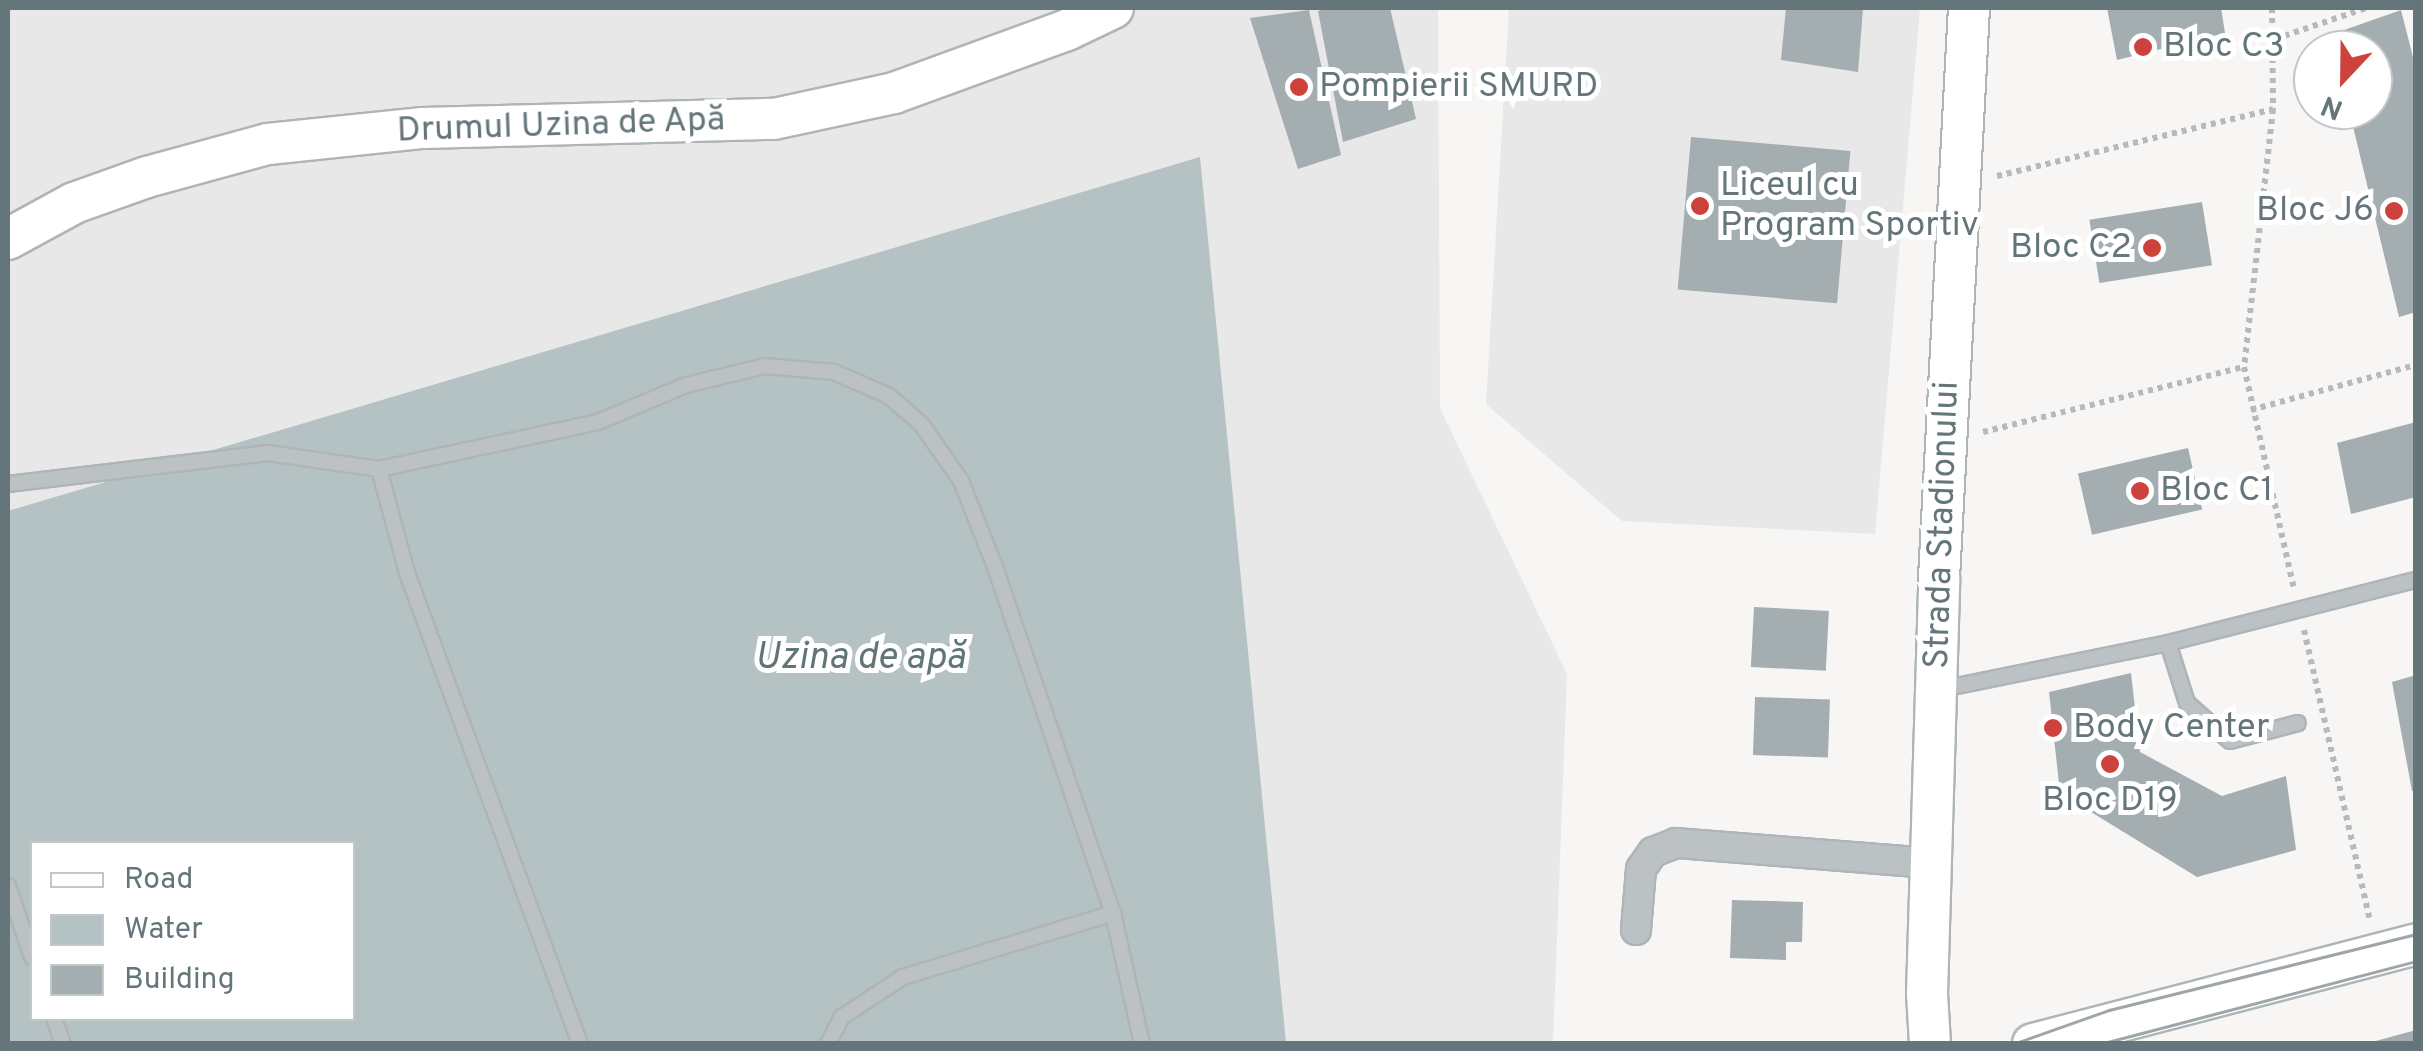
<!DOCTYPE html>
<html>
<head>
<meta charset="utf-8">
<style>
  body { margin:0 }
  #map { position:relative; width:2423px; height:1051px; overflow:hidden; background:#f7f6f4; font-family:Overpass,sans-serif }
  div>[style] { position:absolute }
  .built>* { inset:0; background:#e7e8e7 }
  .water>* { inset:0; background:#b5c2c4 }
  .building>* { inset:0; background:#a4adb0; transform-origin:0 0 }
  .path>* { height:6px; margin-top:-3px; transform-origin:0; background:repeating-linear-gradient(90deg,#b6babc 0 5px,transparent 0 10px) }
  .roads { filter:drop-shadow(2px 0 #aeb5b8) drop-shadow(-2px 0 #aeb5b8) drop-shadow(0 2px #aeb5b8) drop-shadow(0 -2px #aeb5b8) }
  .lane>* { height:14px; margin:-7px; padding:0 7px; transform-origin:7px; border-radius:7px; background:#bcc1c3 }
  .street>* { height:28px; margin:-14px; padding:0 14px; transform-origin:14px; border-radius:14px; background:#bcc1c3 }
  .secondary>* { height:40px; margin:-20px; padding:0 20px; transform-origin:20px; border-radius:20px; background:#fff }
  .tram>* { height:2.5px; margin:-1.25px; padding:0 1.25px; transform-origin:1.25px; border-radius:1.25px; background:#9ea6a9 }
  .dots>* { width:28px; height:28px; translate:-50% -50%; box-sizing:border-box; border:5px solid #fff; border-radius:50% }
  span { translate:-50% -50%; white-space:nowrap; text-align:center; line-height:1.15; -webkit-text-stroke:10px #fff; paint-order:stroke }
  .poi-label { font-size:35px; color:#65767b }
  .left { translate:0 -50%; text-align:left }
  .right { translate:-100% -50%; text-align:right }
  .street-label { font-size:35px; color:#65767b }
  .water-label { font-size:38px; color:#607576; font-style:italic }
  .frame { position:absolute; inset:0; border:10px solid #65767b; pointer-events:none }
  .legend { position:absolute; left:30px; top:841px; width:325px; height:180px; box-sizing:border-box; background:#fff; border:2px solid #c1c8ca; margin:0; padding:12px 18px; list-style:none; font-size:30px; color:#65767b }
  .legend li { display:flex; align-items:center; gap:20px; height:50px }
  .legend b { width:50px; border:2px solid #c1c8ca }
  .north { position:absolute; left:2293px; top:30px; width:100px; height:100px; box-sizing:border-box; background:#fff; border:2px solid #c1c8ca; border-radius:50%; rotate:202deg; font-size:28px; font-weight:700; line-height:40px; text-align:center; color:#65767b }
  .north::after { content:''; display:block; margin:auto; width:35px; height:45px; background:#ce423d; clip-path:polygon(50% 0,100% 100%,50% 72%,0 100%) }
</style>
</head>
<body>
<div id="map">
  <div class="built">
    <i style="clip-path:polygon(evenodd,8px 8px,1438px 8px,1440px 408px,1567px 674px,1553px 1043px,8px 1043px,8px 8px,32px 844px,352px 844px,352px 1018px,32px 1018px,32px 844px)"></i>
    <i style="clip-path:polygon(1509px 8px,1920px 8px,1875px 534px,1622px 521px,1486px 404px)"></i>
  </div>
  <div class="water">
    <i style="clip-path:polygon(evenodd,1200px 157px,1286px 1043px,8px 1044px,8px 511px,1200px 157px,32px 844px,352px 844px,352px 1018px,32px 1018px,32px 844px)"></i>
  </div>
  <div class="building">
    <i style="clip-path:polygon(1329px 8px,1390px 8px,1416px 119px,1343px 142px,1318px 11px)"></i>
    <i style="clip-path:polygon(1786px 8px,1863px 8px,1858px 72px,1781px 60px)"></i>
    <i style="clip-path:polygon(2107px 8px,2221px 8px,2225px 33px,2117px 60px)"></i>
    <i style="clip-path:polygon(1309px 10px,1341px 155px,1298px 169px,1250px 18px)"></i>
    <i style="clip-path:polygon(2401px 10px,2416px 69px,2416px 312px,2399px 317px,2349px 110px,2373px 110px,2373px 50px,2334px 50px,2330px 35px)"></i>
    <i style="left:1691px;top:137px;width:160px;height:153px;rotate:5deg"></i>
    <i style="left:2202px;top:202px;width:64px;height:114px;rotate:81deg"></i>
    <i style="clip-path:polygon(2416px 422px,2416px 497px,2351px 514px,2337px 443px)"></i>
    <i style="left:2188px;top:448px;width:63px;height:113px;rotate:77deg"></i>
    <i style="left:1754px;top:607px;width:75px;height:60px;rotate:3deg"></i>
    <i style="clip-path:polygon(2131px 673px,2140px 752px,2222px 796px,2286px 776px,2296px 850px,2197px 877px,2060px 793px,2049px 692px)"></i>
    <i style="clip-path:polygon(2416px 675px,2416px 791px,2412px 791px,2392px 682px)"></i>
    <i style="left:1755px;top:697px;width:75px;height:58px;rotate:2deg"></i>
    <i style="clip-path:polygon(1732px 900px,1803px 902px,1802px 942px,1786px 942px,1786px 960px,1730px 958px)"></i>
    <i style="clip-path:polygon(2416px 1030px,2416px 1044px,2372px 1044px,2372px 1042px)"></i>
  </div>
  <div class="path">
    <i style="left:2272px;top:8px;width:101px;rotate:89.4deg"></i>
    <i style="left:2273px;top:109px;width:260px;rotate:96.4deg"></i>
    <i style="left:2244px;top:367px;width:228px;rotate:77.3deg"></i>
    <i style="left:2275px;top:39px;width:96px;rotate:-18.8deg"></i>
    <i style="left:1997px;top:176px;width:284px;rotate:-13.6deg"></i>
    <i style="left:2251px;top:410px;width:171px;rotate:-15.3deg"></i>
    <i style="left:1983px;top:432px;width:269px;rotate:-14deg"></i>
    <i style="left:2304px;top:630px;width:297px;rotate:77.2deg"></i>
  </div>
  <div class="roads">
    <div class="lane">
      <i style="left:379px;top:469px;width:108px;rotate:74.9deg"></i>
      <i style="left:407px;top:573px;width:502px;rotate:69.83deg"></i>
      <i style="left:8px;top:484px;width:262px;rotate:-6.8deg"></i>
      <i style="left:268px;top:453px;width:112px;rotate:8.2deg"></i>
      <i style="left:379px;top:469px;width:224px;rotate:-12.1deg"></i>
      <i style="left:598px;top:422px;width:95px;rotate:-22.8deg"></i>
      <i style="left:686px;top:385px;width:81px;rotate:-13.5deg"></i>
      <i style="left:765px;top:366px;width:69px;rotate:5deg"></i>
      <i style="left:834px;top:372px;width:60px;rotate:23.6deg"></i>
      <i style="left:889px;top:396px;width:44px;rotate:41.3deg"></i>
      <i style="left:922px;top:425px;width:68px;rotate:55.1deg"></i>
      <i style="left:961px;top:481px;width:92px;rotate:68.4deg"></i>
      <i style="left:995px;top:567px;width:366px;rotate:71.2deg"></i>
      <i style="left:1113px;top:913px;width:134px;rotate:77.5deg"></i>
      <i style="left:2168px;top:643px;width:63px;rotate:72.4deg"></i>
      <i style="left:2187px;top:703px;width:57px;rotate:41.5deg"></i>
      <i style="left:2230px;top:741px;width:70px;rotate:-14.8deg"></i>
      <i style="left:1942px;top:689px;width:231px;rotate:-11.5deg"></i>
      <i style="left:2168px;top:643px;width:256px;rotate:-14.3deg"></i>
      <i style="left:8px;top:886px;width:75px;rotate:71.3deg"></i>
      <i style="left:54px;top:1018px;width:28px;rotate:71deg"></i>
      <i style="left:828px;top:1044px;width:30px;rotate:-63deg"></i>
      <i style="left:842px;top:1017px;width:73px;rotate:-33.3deg"></i>
      <i style="left:903px;top:977px;width:220px;rotate:-16.9deg"></i>
    </div>
    <div class="street">
      <i style="left:1636px;top:930px;width:61px;rotate:-85.3deg"></i>
      <i style="left:1641px;top:869px;width:21px;rotate:-55deg"></i>
      <i style="left:1653px;top:852px;width:25px;rotate:-21deg"></i>
      <i style="left:1676px;top:843px;width:256px;rotate:4.5deg"></i>
    </div>
    <div class="secondary">
      <i style="left:8px;top:239px;width:75px;rotate:-28.6deg"></i>
      <i style="left:74px;top:203px;width:77px;rotate:-19.6deg"></i>
      <i style="left:147px;top:177px;width:125px;rotate:-15.3deg"></i>
      <i style="left:268px;top:144px;width:156px;rotate:-5.9deg"></i>
      <i style="left:423px;top:128px;width:351px;rotate:-1.5deg"></i>
      <i style="left:774px;top:119px;width:123px;rotate:-12.2deg"></i>
      <i style="left:894px;top:93px;width:184px;rotate:-20deg"></i>
      <i style="left:1067px;top:30px;width:51px;rotate:-25.6deg"></i>
      <i style="left:1930px;top:1044px;width:50px;rotate:-93.4deg"></i>
      <i style="left:1927px;top:994px;width:416px;rotate:-88.3deg"></i>
      <i style="left:1939px;top:578px;width:571px;rotate:-86.99deg"></i>
      <i style="left:2033px;top:1044px;width:396px;rotate:-14.6deg"></i>
    </div>
  </div>
  <div class="tram">
    <i style="left:2013px;top:1044px;width:102px;rotate:-19.5deg"></i>
    <i style="left:2109px;top:1010px;width:316px;rotate:-13.9deg"></i>
    <i style="left:2100px;top:1044px;width:327px;rotate:-14.7deg"></i>
  </div>
  <div class="dots">
    <i style="left:2143px;top:47px;background:#ce423d"></i>
    <i style="left:1299px;top:87px;background:#ce423d"></i>
    <i style="left:1700px;top:206px;background:#ce423d"></i>
    <i style="left:2394px;top:211px;background:#ce423d"></i>
    <i style="left:2152px;top:248px;background:#ce423d"></i>
    <i style="left:2140px;top:491px;background:#ce423d"></i>
    <i style="left:2053px;top:728px;background:#ce423d"></i>
    <i style="left:2110px;top:764px;background:#ce423d"></i>
  </div>
  <div class="poi-label">
    <span class="left" style="left:2163px;top:47px">Bloc C3</span>
    <span class="left" style="left:1319px;top:87px">Pompierii SMURD</span>
    <span class="left" style="left:1720px;top:206px">Liceul cu<br>Program Sportiv</span>
    <span class="right" style="left:2374px;top:211px">Bloc J6</span>
    <span class="right" style="left:2132px;top:248px">Bloc C2</span>
    <span class="left" style="left:2160px;top:491px">Bloc C1</span>
    <span class="left" style="left:2073px;top:728px">Body Center</span>
    <span style="left:2110px;top:801px">Bloc D19</span>
  </div>
  <div class="street-label">
    <span style="left:561px;top:126px;rotate:-2deg">Drumul Uzina de Apă</span>
    <span style="left:1943px;top:525px;rotate:-88deg">Strada Stadionului</span>
  </div>
  <div class="water-label">
    <span style="left:860px;top:659px">Uzina de apă</span>
  </div>
  <div class="frame"></div>
  <ul class="legend">
  <li><b style="height:12px;background:#fff"></b>Road</li>
  <li><b style="height:28px;background:#b5c2c4"></b>Water</li>
  <li><b style="height:28px;background:#a4adb0"></b>Building</li>
  </ul>
  <div class="north">N</div>
</div>
</body>
</html>
